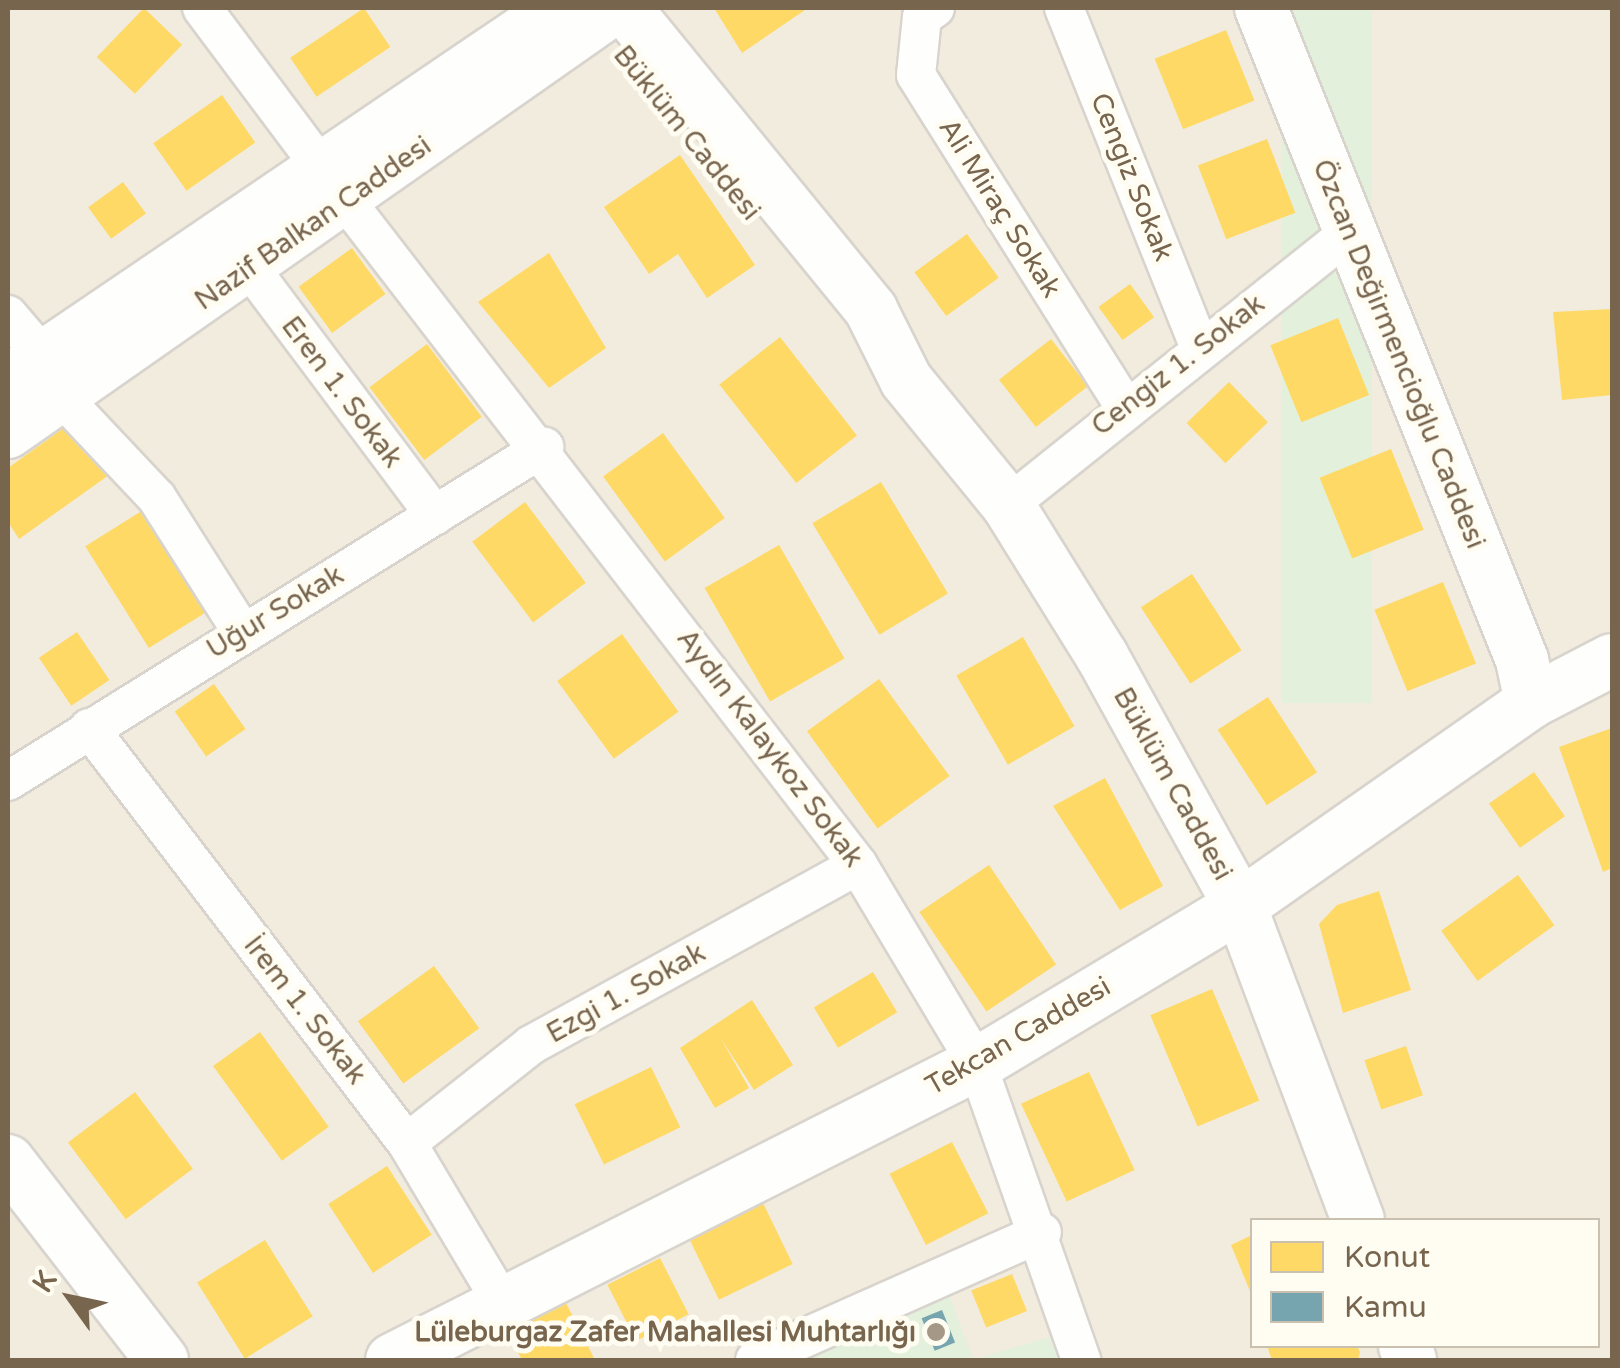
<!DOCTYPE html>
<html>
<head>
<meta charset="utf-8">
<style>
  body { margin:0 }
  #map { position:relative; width:1620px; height:1368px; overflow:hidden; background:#f8f7f0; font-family:"Varela Round",sans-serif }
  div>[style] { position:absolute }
  .residential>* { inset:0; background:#f1ecde }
  .green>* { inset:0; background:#e3f0db; transform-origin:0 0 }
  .homes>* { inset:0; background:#ffd966; transform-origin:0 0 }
  .public>* { inset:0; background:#76a5af; transform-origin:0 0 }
  .roads { filter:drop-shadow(2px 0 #d8d4cd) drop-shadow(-2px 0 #d8d4cd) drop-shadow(0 2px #d8d4cd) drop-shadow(0 -2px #d8d4cd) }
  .street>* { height:38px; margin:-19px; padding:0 19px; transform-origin:19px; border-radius:19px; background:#fefefd }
  .secondary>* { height:52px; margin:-26px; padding:0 26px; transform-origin:26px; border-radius:26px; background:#fefefd }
  .dots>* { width:28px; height:28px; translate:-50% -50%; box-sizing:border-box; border:5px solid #fffcf2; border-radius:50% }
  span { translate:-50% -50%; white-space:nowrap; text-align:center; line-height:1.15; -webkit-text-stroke:10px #fffcf2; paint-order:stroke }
  .street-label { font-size:28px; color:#78654e }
  .poi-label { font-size:28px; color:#78654e; font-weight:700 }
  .right { translate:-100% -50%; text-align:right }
  .frame { position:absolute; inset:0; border:10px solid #78654e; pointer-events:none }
  .legend { position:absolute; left:1250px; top:1218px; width:350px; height:130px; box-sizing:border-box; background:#fffcf2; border:2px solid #c9c0b0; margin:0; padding:12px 18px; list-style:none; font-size:30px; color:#78654e }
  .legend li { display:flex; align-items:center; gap:20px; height:50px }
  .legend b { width:50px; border:2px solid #c9c0b0 }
  .north { position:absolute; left:20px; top:1248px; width:100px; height:100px; -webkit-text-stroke:8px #fffcf2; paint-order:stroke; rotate:303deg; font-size:28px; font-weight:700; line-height:40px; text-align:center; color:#78654e }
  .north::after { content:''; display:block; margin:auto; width:35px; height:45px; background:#78654e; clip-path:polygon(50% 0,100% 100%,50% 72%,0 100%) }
</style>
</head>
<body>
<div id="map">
  <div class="residential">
    <i style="clip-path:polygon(evenodd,8px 8px,1612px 8px,1612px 1360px,8px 1360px,8px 8px,1252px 1220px,1598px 1220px,1598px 1346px,1252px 1346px,1252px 1220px)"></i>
  </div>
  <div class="green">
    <i style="left:1282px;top:8px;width:90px;height:695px"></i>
    <i style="clip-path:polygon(946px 1286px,973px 1360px,1050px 1337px,1058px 1360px,801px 1360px)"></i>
  </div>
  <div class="homes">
    <i style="left:144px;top:8px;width:53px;height:68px;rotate:44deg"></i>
    <i style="left:364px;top:8px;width:47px;height:89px;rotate:56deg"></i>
    <i style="clip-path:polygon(714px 8px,808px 8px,742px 53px)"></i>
    <i style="left:1226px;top:30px;width:76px;height:77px;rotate:68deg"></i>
    <i style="left:222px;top:95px;width:58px;height:84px;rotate:55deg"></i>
    <i style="left:1267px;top:139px;width:79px;height:74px;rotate:69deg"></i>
    <i style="clip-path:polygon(680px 155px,755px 265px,707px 298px,678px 254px,649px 274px,604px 207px)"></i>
    <i style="left:123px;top:182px;width:39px;height:43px;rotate:54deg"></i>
    <i style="left:967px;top:234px;width:54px;height:65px;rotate:54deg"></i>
    <i style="left:352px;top:248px;width:57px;height:66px;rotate:54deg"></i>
    <i style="clip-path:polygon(549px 253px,606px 348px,549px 388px,478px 302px)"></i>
    <i style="left:1130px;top:284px;width:41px;height:39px;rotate:54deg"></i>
    <i style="clip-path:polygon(1612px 309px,1612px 395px,1562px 400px,1553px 312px)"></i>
    <i style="left:1338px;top:318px;width:83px;height:73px;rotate:68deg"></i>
    <i style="left:780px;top:337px;width:125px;height:77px;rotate:52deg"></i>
    <i style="left:1051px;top:339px;width:60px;height:66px;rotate:52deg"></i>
    <i style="left:427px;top:344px;width:91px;height:72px;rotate:53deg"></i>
    <i style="left:1229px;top:382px;width:56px;height:59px;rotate:46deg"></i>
    <i style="clip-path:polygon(72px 422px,109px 475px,19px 539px,8px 522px,8px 468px)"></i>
    <i style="left:663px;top:433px;width:105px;height:74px;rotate:54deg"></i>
    <i style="left:1391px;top:449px;width:87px;height:77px;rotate:68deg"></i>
    <i style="left:881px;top:482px;width:130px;height:80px;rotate:59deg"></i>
    <i style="left:525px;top:502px;width:101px;height:66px;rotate:53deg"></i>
    <i style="left:148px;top:507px;width:120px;height:74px;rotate:58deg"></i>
    <i style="left:779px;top:545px;width:131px;height:86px;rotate:60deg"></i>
    <i style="left:1192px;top:574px;width:91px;height:61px;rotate:57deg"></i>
    <i style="left:1443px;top:582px;width:88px;height:74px;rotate:68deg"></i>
    <i style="left:77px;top:632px;width:58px;height:46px;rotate:56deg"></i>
    <i style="left:622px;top:634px;width:96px;height:80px;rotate:54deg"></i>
    <i style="left:1023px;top:637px;width:103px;height:77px;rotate:60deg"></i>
    <i style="left:879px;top:679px;width:120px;height:89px;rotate:54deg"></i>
    <i style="left:214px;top:684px;width:55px;height:48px;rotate:55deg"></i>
    <i style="left:1268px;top:697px;width:90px;height:60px;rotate:57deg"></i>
    <i style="clip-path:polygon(1612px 728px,1612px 868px,1603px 872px,1559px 747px)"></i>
    <i style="left:1534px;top:772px;width:54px;height:55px;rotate:55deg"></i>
    <i style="clip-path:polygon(1105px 778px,1163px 886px,1120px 910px,1053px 806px)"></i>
    <i style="left:989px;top:865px;width:120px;height:84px;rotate:56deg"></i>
    <i style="left:1518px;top:875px;width:62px;height:95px;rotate:54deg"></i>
    <i style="clip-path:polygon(1379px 891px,1411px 990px,1343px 1013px,1319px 924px,1337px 905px)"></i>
    <i style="left:434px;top:966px;width:77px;height:94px;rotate:54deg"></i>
    <i style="left:873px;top:972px;width:47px;height:69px;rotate:59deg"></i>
    <i style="left:1212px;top:989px;width:121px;height:67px;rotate:67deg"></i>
    <i style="clip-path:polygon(752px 1000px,793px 1065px,754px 1090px,720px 1037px,749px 1088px,715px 1108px,680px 1048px)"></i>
    <i style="left:260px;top:1032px;width:117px;height:58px;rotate:54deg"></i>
    <i style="left:1406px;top:1046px;width:52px;height:44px;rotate:71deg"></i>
    <i style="left:651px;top:1067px;width:67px;height:85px;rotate:64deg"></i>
    <i style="left:1089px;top:1072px;width:108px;height:75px;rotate:65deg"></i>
    <i style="left:135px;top:1092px;width:96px;height:84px;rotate:53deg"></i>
    <i style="left:952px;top:1142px;width:80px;height:70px;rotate:63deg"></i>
    <i style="left:387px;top:1166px;width:82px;height:70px;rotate:57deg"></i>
    <i style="left:762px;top:1201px;width:70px;height:82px;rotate:64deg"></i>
    <i style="clip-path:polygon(1252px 1235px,1252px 1296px,1231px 1245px)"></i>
    <i style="left:265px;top:1240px;width:90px;height:80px;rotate:58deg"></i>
    <i style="left:660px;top:1258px;width:63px;height:59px;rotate:63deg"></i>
    <i style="left:1012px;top:1274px;width:40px;height:44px;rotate:68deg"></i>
    <i style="clip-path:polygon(564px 1299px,595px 1360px,522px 1360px,506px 1329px)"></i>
    <i style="clip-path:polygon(1267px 1346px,1357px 1346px,1360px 1352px,1358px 1360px,1272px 1360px)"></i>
  </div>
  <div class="public">
    <i style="left:942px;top:1310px;width:35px;height:22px;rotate:68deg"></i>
  </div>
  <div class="roads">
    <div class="street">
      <i style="left:202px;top:8px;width:194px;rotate:53.2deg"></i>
      <i style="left:935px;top:8px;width:16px;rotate:145deg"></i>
      <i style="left:922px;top:17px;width:58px;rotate:95.9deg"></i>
      <i style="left:916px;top:75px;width:390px;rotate:57.8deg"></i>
      <i style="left:1064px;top:8px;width:364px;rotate:68.2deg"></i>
      <i style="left:346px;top:201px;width:838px;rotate:52.36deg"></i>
      <i style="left:858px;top:865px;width:232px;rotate:59.1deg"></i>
      <i style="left:977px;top:1064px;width:314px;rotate:70.6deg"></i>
      <i style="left:250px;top:268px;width:309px;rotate:53.2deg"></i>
      <i style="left:8px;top:315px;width:54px;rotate:49.5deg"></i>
      <i style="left:60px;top:395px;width:141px;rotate:46.7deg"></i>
      <i style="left:157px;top:498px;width:159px;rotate:57.6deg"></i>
      <i style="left:1008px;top:505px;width:439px;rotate:-38.6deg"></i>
      <i style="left:89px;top:728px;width:523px;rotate:52.54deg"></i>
      <i style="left:407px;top:1143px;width:187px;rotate:59.2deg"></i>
      <i style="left:8px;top:781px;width:632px;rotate:-31.93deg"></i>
      <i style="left:407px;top:1143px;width:158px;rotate:-38.3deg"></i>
      <i style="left:531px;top:1045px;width:373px;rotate:-28.8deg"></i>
      <i style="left:755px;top:1360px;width:314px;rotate:-24deg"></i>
    </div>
    <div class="secondary">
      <i style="left:625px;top:8px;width:390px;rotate:50.8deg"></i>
      <i style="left:871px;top:310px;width:78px;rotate:63.4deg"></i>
      <i style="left:906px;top:380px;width:161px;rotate:50.8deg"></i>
      <i style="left:1008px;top:505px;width:178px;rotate:58.1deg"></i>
      <i style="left:1102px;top:656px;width:286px;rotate:61.1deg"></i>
      <i style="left:1240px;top:906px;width:335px;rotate:69.4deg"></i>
      <i style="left:1261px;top:8px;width:702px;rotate:68.18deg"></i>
      <i style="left:1522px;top:660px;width:43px;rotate:77.9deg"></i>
      <i style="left:8px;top:381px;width:665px;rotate:-34.14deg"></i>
      <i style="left:8px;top:432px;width:740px;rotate:-34.98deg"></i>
      <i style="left:8px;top:1161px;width:252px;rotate:52.3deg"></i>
      <i style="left:1405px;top:1346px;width:15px;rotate:70deg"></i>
      <i style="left:392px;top:1360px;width:656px;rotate:-26.84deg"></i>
      <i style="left:977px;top:1064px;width:307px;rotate:-31deg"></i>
      <i style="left:1240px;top:906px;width:355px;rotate:-35deg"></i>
      <i style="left:1531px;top:702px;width:91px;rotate:-27.4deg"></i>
    </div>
  </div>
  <div class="dots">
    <i style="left:936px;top:1332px;background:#a59887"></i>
  </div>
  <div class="street-label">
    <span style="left:687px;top:133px;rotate:51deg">Büklüm Caddesi</span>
    <span style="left:1132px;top:177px;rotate:68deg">Cengiz Sokak</span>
    <span style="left:1000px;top:208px;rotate:58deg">Ali Miraç Sokak</span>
    <span style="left:313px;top:223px;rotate:-35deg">Nazif Balkan Caddesi</span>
    <span style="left:1399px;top:354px;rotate:68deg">Özcan Değirmencioğlu Caddesi</span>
    <span style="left:1178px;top:365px;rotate:-38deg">Cengiz 1. Sokak</span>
    <span style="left:342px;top:392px;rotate:53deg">Eren 1. Sokak</span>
    <span style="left:275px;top:612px;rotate:-31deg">Uğur Sokak</span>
    <span style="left:770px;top:748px;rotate:53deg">Aydın Kalaykoz Sokak</span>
    <span style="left:1173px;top:784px;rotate:61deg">Büklüm Caddesi</span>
    <span style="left:626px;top:993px;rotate:-29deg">Ezgi 1. Sokak</span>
    <span style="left:305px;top:1010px;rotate:52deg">İrem 1. Sokak</span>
    <span style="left:1018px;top:1036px;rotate:-30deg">Tekcan Caddesi</span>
  </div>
  <div class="poi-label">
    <span class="right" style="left:916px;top:1332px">Lüleburgaz Zafer Mahallesi Muhtarlığı</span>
  </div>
  <div class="frame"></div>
  <ul class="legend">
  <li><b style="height:28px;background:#ffd966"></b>Konut</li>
  <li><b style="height:28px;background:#76a5af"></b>Kamu</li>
  </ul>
  <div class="north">K</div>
</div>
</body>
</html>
